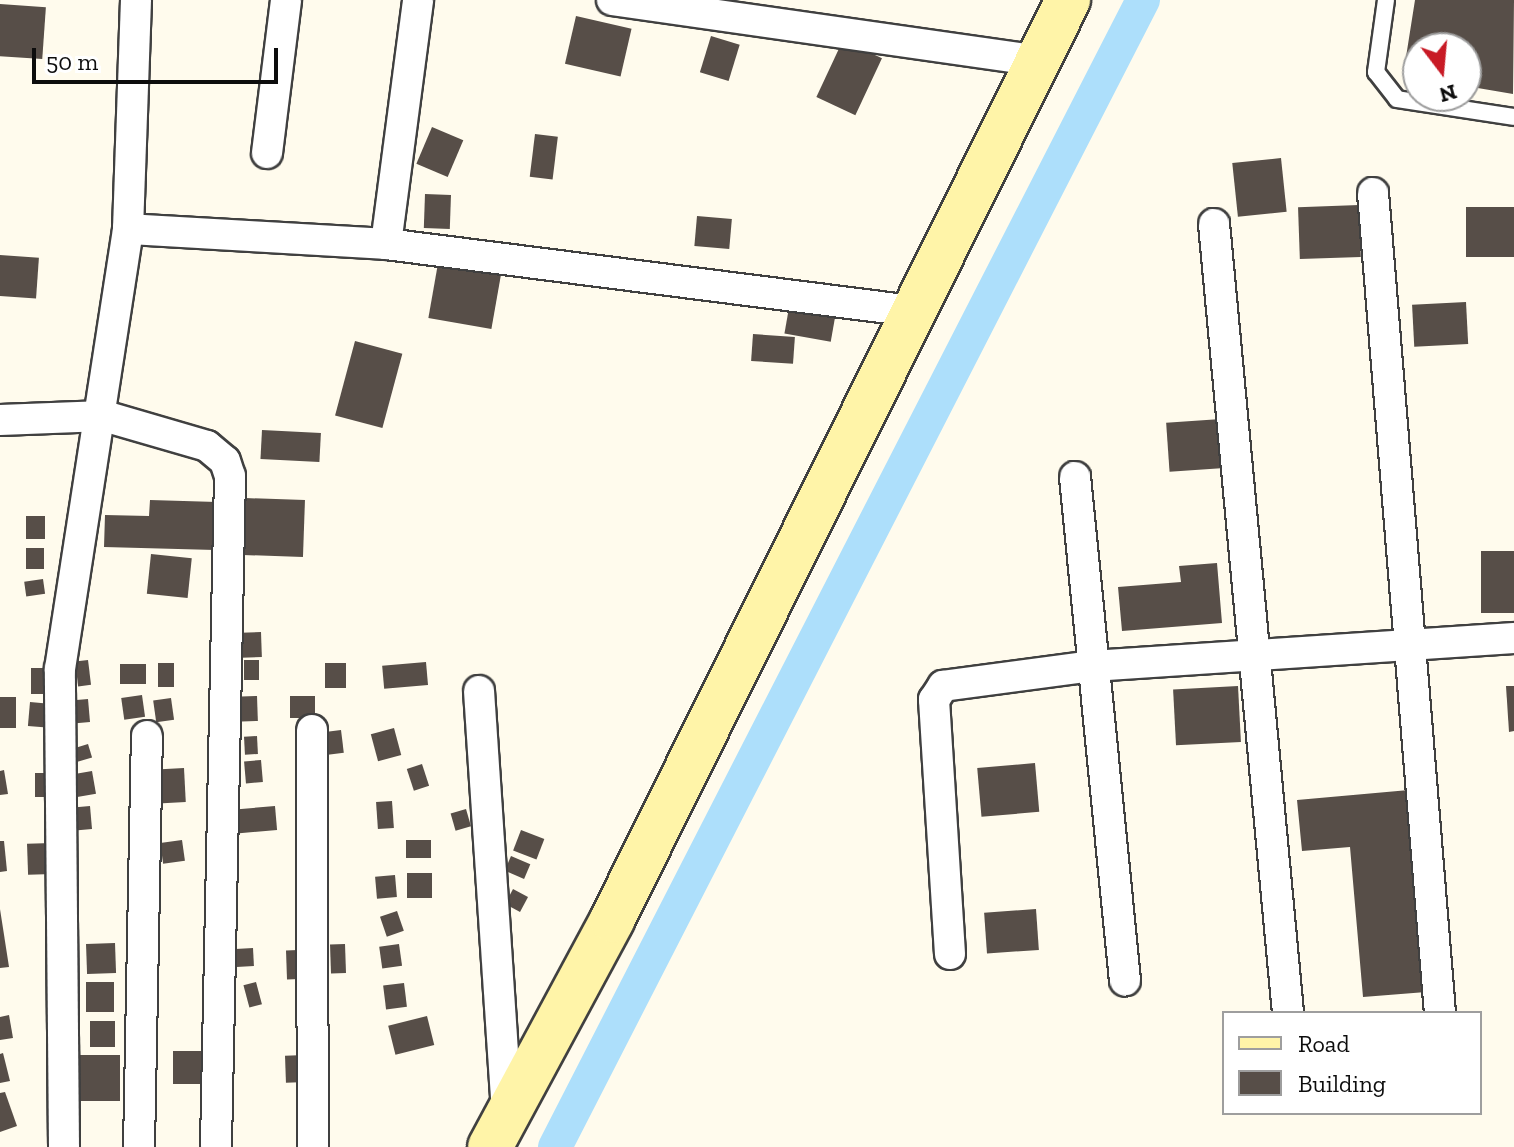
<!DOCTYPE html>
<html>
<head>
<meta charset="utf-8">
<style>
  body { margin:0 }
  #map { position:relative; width:1514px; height:1147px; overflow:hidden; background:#fffbed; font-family:"Zilla Slab",serif }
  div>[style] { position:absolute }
  .canal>* { height:34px; margin:-17px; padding:0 17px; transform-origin:17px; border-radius:17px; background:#addffb }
  .building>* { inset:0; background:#574e48; transform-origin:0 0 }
  .roads { filter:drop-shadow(2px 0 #404040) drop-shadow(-2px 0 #404040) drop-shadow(0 2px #404040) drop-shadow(0 -2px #404040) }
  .service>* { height:16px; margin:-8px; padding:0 8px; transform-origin:8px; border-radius:8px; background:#fff }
  .minor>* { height:30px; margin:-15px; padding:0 15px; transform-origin:15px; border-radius:15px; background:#fff }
  .secondary>* { height:44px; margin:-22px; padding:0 22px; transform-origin:22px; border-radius:22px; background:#fff4a8 }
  span { translate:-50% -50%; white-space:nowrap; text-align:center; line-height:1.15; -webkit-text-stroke:8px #fff; paint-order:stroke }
  .legend { position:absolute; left:1222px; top:1011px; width:260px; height:104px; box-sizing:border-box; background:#fff; border:2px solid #9e9e9e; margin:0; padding:10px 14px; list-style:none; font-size:24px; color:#0d0d0d }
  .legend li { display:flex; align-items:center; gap:16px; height:40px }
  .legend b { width:40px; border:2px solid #9e9e9e }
  .north { position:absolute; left:1402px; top:32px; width:80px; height:80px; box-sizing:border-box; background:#fff; border:2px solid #9e9e9e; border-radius:50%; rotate:164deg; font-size:22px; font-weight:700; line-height:32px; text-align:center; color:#0d0d0d }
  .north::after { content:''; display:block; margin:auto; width:28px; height:36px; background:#c81a25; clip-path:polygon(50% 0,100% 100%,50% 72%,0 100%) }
  .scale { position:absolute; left:32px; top:48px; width:246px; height:36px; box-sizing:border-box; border:4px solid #0d0d0d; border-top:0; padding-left:10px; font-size:24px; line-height:28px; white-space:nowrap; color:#0d0d0d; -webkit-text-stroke:6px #fff; paint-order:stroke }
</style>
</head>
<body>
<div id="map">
  <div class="canal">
    <i style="left:555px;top:1147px;width:1289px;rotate:-62.86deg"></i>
  </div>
  <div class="building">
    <i style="clip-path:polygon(1415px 0,1514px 0,1513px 94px,1466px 86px,1466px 48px,1418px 48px,1418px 78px,1403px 76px)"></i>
    <i style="left:0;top:4px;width:46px;height:52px;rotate:4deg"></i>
    <i style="left:576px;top:16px;width:57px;height:49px;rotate:13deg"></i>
    <i style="left:711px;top:36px;width:30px;height:38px;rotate:17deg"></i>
    <i style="left:843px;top:40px;width:43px;height:63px;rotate:25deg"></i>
    <i style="left:432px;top:127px;width:34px;height:40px;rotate:23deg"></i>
    <i style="left:535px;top:134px;width:23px;height:43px;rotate:7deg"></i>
    <i style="left:1281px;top:158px;width:54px;height:49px;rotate:84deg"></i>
    <i style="left:425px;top:194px;width:26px;height:34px;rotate:2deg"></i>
    <i style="left:1359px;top:205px;width:52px;height:61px;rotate:88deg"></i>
    <i style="left:1514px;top:207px;width:50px;height:48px;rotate:90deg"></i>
    <i style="left:697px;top:216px;width:35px;height:30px;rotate:5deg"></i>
    <i style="left:440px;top:252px;width:64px;height:67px;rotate:10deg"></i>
    <i style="left:0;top:255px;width:39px;height:41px;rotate:4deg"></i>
    <i style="left:790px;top:302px;width:47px;height:32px;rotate:10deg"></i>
    <i style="left:1466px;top:302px;width:42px;height:54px;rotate:87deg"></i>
    <i style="left:753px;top:334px;width:42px;height:27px;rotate:4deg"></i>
    <i style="left:355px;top:341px;width:49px;height:77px;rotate:15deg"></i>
    <i style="left:1221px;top:419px;width:49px;height:55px;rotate:86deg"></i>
    <i style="left:262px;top:430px;width:59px;height:29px;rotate:3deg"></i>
    <i style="left:245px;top:498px;width:60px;height:57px;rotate:2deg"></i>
    <i style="clip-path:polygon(150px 500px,217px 502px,215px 550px,104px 547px,105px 515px,149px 516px)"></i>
    <i style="left:26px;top:516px;width:19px;height:23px"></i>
    <i style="left:44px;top:548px;width:21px;height:18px;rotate:90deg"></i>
    <i style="left:1514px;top:551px;width:62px;height:33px;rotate:90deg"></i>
    <i style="left:151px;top:554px;width:41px;height:40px;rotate:6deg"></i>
    <i style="clip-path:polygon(1217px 563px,1222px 623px,1122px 631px,1118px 587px,1181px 582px,1179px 566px)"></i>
    <i style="left:43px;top:579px;width:15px;height:19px;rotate:82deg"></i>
    <i style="left:261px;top:632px;width:25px;height:28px;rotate:88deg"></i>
    <i style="left:88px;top:660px;width:25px;height:13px;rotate:83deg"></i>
    <i style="left:244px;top:660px;width:15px;height:20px"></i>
    <i style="left:426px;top:662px;width:23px;height:44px;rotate:85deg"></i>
    <i style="left:158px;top:663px;width:16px;height:24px"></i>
    <i style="left:346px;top:663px;width:25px;height:21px;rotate:90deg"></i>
    <i style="left:120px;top:664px;width:26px;height:20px"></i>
    <i style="left:31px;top:668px;width:20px;height:26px"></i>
    <i style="left:1238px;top:686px;width:56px;height:65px;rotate:87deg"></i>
    <i style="clip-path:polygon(1506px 686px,1514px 686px,1514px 731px,1509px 732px)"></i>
    <i style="left:142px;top:695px;width:22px;height:21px;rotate:82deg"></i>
    <i style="left:257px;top:696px;width:25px;height:16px;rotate:88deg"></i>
    <i style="left:290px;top:696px;width:25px;height:22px"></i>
    <i style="left:0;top:697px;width:16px;height:31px"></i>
    <i style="left:171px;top:698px;width:22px;height:18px;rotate:82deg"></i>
    <i style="left:88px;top:699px;width:23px;height:14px;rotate:85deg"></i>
    <i style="left:30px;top:702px;width:22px;height:24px;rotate:5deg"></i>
    <i style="left:394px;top:728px;width:28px;height:24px;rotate:75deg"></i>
    <i style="left:341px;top:730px;width:23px;height:20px;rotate:83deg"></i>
    <i style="left:257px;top:736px;width:18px;height:13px;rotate:87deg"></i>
    <i style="left:88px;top:744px;width:14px;height:17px;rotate:73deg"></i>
    <i style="left:261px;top:760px;width:22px;height:17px;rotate:85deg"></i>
    <i style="left:1035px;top:763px;width:49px;height:58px;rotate:85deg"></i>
    <i style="left:422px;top:764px;width:23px;height:16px;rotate:72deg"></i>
    <i style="left:184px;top:768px;width:34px;height:23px;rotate:87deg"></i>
    <i style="clip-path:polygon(4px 770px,8px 794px,0 795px,0 771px)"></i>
    <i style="left:92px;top:771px;width:23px;height:19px;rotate:80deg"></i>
    <i style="left:35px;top:773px;width:23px;height:24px"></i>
    <i style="clip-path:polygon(1409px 790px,1426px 992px,1363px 997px,1350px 847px,1302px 851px,1297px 800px)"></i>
    <i style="left:392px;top:801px;width:27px;height:16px;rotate:86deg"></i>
    <i style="left:90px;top:806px;width:23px;height:14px;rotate:85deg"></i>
    <i style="left:275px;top:806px;width:24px;height:49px;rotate:85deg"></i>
    <i style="left:466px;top:809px;width:18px;height:16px;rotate:74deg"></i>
    <i style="left:521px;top:830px;width:25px;height:22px;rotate:21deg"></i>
    <i style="left:182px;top:840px;width:21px;height:22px;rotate:82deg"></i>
    <i style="left:406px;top:840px;width:25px;height:18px"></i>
    <i style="clip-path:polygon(0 841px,4px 841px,7px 871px,0 872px)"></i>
    <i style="left:52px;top:843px;width:31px;height:25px;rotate:88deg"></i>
    <i style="left:511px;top:856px;width:21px;height:16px;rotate:23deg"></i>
    <i style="left:407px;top:873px;width:25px;height:25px"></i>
    <i style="left:395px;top:875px;width:22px;height:20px;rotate:85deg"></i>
    <i style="left:513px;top:889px;width:17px;height:17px;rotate:28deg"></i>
    <i style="clip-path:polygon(0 909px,9px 967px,0 968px)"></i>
    <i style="left:1036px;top:909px;width:41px;height:52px;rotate:86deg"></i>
    <i style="left:397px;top:911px;width:21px;height:18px;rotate:71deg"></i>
    <i style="left:115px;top:943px;width:30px;height:29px;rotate:88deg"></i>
    <i style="left:345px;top:944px;width:29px;height:15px;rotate:88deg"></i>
    <i style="left:399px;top:944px;width:22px;height:20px;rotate:82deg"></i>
    <i style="left:253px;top:948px;width:18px;height:22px;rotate:87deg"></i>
    <i style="left:298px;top:950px;width:29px;height:12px;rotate:88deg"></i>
    <i style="left:86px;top:982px;width:28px;height:30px"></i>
    <i style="left:256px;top:982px;width:23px;height:13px;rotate:75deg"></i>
    <i style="left:404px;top:983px;width:24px;height:21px;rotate:83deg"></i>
    <i style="clip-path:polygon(9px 1015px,13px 1038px,0 1040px,0 1017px)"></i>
    <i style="left:427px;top:1016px;width:30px;height:40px;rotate:76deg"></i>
    <i style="left:90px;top:1021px;width:25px;height:26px"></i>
    <i style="left:173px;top:1051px;width:30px;height:33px"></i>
    <i style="clip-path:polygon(3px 1053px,10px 1081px,0 1083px,0 1054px)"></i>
    <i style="left:71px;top:1055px;width:49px;height:46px"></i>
    <i style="left:305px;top:1055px;width:27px;height:20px;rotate:88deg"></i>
    <i style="clip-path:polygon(5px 1092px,17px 1126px,0 1132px,0 1093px)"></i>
  </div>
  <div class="roads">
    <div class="service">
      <i style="left:1386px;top:0;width:73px;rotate:97.9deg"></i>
      <i style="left:1376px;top:72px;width:34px;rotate:52deg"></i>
      <i style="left:1397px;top:99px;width:118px;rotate:8.7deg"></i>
    </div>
    <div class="minor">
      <i style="left:612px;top:0;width:427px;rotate:8.1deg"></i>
      <i style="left:267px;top:153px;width:154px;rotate:-82.9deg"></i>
      <i style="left:1373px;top:193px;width:823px;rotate:85.33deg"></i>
      <i style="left:1214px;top:224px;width:792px;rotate:84.64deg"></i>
      <i style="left:128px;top:229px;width:258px;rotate:3.3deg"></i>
      <i style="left:386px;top:244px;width:530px;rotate:7.26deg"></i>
      <i style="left:386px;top:244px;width:246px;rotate:-82.5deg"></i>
      <i style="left:0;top:420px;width:104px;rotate:-2.2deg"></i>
      <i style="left:104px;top:416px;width:107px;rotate:16.2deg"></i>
      <i style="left:207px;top:446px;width:23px;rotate:40deg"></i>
      <i style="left:225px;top:461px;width:16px;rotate:72deg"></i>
      <i style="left:230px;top:476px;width:671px;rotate:91.2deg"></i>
      <i style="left:1075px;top:477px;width:506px;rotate:84.33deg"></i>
      <i style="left:479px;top:691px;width:425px;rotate:86.2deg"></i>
      <i style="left:312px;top:730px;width:417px;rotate:89.9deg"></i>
      <i style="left:950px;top:954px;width:255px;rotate:-93.6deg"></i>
      <i style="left:934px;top:700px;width:17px;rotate:-57deg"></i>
      <i style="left:943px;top:686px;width:150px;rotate:-7.6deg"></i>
      <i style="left:1092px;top:666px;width:423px;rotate:-3.8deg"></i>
      <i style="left:64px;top:1147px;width:478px;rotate:-90.5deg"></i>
      <i style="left:60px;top:669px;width:445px;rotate:-81.2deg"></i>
      <i style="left:128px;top:229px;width:229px;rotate:-88deg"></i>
      <i style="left:139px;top:1147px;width:411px;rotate:-88.9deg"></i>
    </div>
    <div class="secondary">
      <i style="left:490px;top:1147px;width:258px;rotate:-61.7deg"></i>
      <i style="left:612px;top:920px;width:1027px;rotate:-63.63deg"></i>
    </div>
  </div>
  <ul class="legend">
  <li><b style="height:10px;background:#fff4a8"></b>Road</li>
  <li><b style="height:22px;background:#574e48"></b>Building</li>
  </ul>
  <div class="north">N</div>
  <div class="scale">50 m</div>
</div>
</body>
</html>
